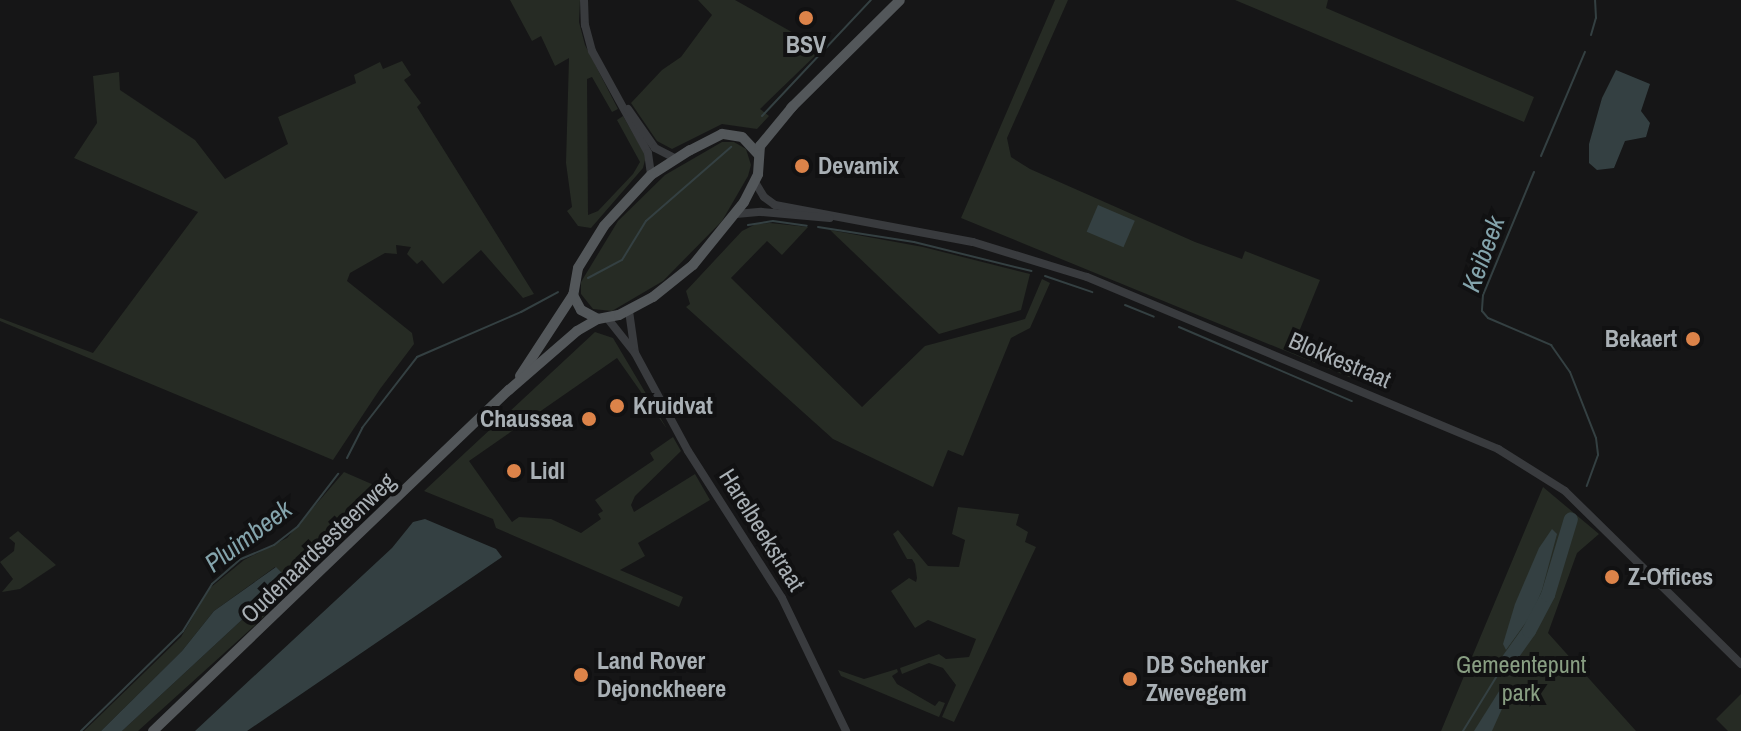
<!DOCTYPE html>
<html>
<head>
<meta charset="utf-8">
<style>
  body { margin:0 }
  #map { position:relative; width:1741px; height:731px; overflow:hidden; background:#161617; font-family:"Archivo Narrow",sans-serif }
  div>[style] { position:absolute }
  .green>* { inset:0; background:#262b24; transform-origin:0 0 }
  .water>* { inset:0; background:#344042; transform-origin:0 0 }
  .stream>* { height:2px; margin:-1px; padding:0 1px; transform-origin:1px; border-radius:1px; background:#344042 }
  .river>* { height:14px; margin:-7px; padding:0 7px; transform-origin:7px; border-radius:7px; background:#344042 }
  .tertiary>* { height:8px; margin:-4px; padding:0 4px; transform-origin:4px; border-radius:4px; background:#393b3e }
  .primary>* { height:10px; margin:-5px; padding:0 5px; transform-origin:5px; border-radius:5px; background:#53575a }
  .dots>* { width:22px; height:22px; translate:-50% -50%; box-sizing:border-box; border:4px solid #111112; border-radius:50% }
  span { translate:-50% -50%; white-space:nowrap; text-align:center; line-height:1.15; -webkit-text-stroke:8px #111112; paint-order:stroke }
  .poi-label { font-size:24px; color:#a9b0b5; font-weight:700 }
  .left { translate:0 -50%; text-align:left }
  .right { translate:-100% -50%; text-align:right }
  .street-label { font-size:24px; color:#a9b0b5 }
  .park-label { font-size:24px; color:#889e82 }
  .water-label { font-size:26px; color:#84a4ac; font-style:italic }
</style>
</head>
<body>
<div id="map">
  <div class="green">
    <i style="clip-path:polygon(510px 0,580px 0,579px 22px,585px 45px,618px 109px,612px 112px,592px 77px,587px 79px,588px 215px,598px 211px,633px 174px,640px 162px,617px 120px,623px 116px,646px 156px,643px 168px,591px 228px,578px 226px,567px 211px,572px 207px,566px 163px,569px 58px,555px 66px,541px 36px,532px 41px)"></i>
    <i style="clip-path:polygon(698px 0,735px 0,822px 49px,760px 109px,769px 116px,757px 129px,722px 124px,672px 149px,657px 141px,631px 103px,662px 70px,681px 57px,712px 15px)"></i>
    <i style="clip-path:polygon(1055px 0,1068px 0,1007px 138px,1011px 157px,1030px 169px,1195px 242px,1242px 259px,1245px 251px,1320px 280px,1294px 344px,1319px 354px,1315px 363px,961px 218px)"></i>
    <i style="clip-path:polygon(1235px 0,1328px 0,1326px 8px,1534px 97px,1524px 122px)"></i>
    <i style="clip-path:polygon(402px 61px,411px 75px,404px 80px,421px 103px,417px 107px,534px 294px,523px 298px,481px 250px,443px 284px,422px 260px,417px 264px,407px 254px,411px 247px,396px 245px,397px 254px,385px 253px,350px 273px,347px 281px,412px 333px,414px 344px,380px 389px,333px 460px,0 321px,0 318px,93px 353px,198px 212px,74px 158px,97px 123px,93px 76px,119px 72px,120px 90px,195px 140px,225px 179px,288px 144px,278px 117px,356px 83px,354px 75px,380px 62px,383px 69px)"></i>
    <i style="clip-path:polygon(722px 142px,734px 142px,746px 149px,751px 165px,748px 176px,722px 221px,663px 281px,612px 311px,593px 309px,581px 294px,581px 282px,618px 221px,665px 175px)"></i>
    <i style="clip-path:polygon(770px 223px,808px 227px,782px 255px,767px 241px,731px 278px,862px 407px,925px 346px,1025px 319px,1042px 279px,1050px 283px,1030px 328px,1011px 338px,963px 456px,948px 450px,933px 487px,833px 439px,686px 307px,690px 304px,686px 291px,742px 231px,756px 224px)"></i>
    <i style="clip-path:polygon(830px 230px,923px 247px,1030px 274px,1021px 310px,939px 334px)"></i>
    <i style="clip-path:polygon(595px 332px,613px 338px,667px 429px,617px 358px,469px 461px,512px 522px,519px 517px,551px 519px,581px 533px,601px 519px,598px 514px,603px 511px,595px 500px,654px 460px,650px 453px,673px 437px,681px 451px,635px 496px,631px 505px,634px 512px,695px 474px,710px 500px,638px 543px,645px 556px,620px 570px,683px 597px,679px 607px,496px 528px,493px 519px,424px 491px)"></i>
    <i style="left:1331px;top:360px;width:29px;height:9px;rotate:22deg"></i>
    <i style="clip-path:polygon(344px 472px,390px 492px,253px 627px,138px 731px,122px 731px,287px 578px,275px 567px,214px 611px,182px 651px,101px 731px,84px 731px,181px 637px,210px 588px,244px 560px,287px 538px)"></i>
    <i style="clip-path:polygon(1543px 487px,1599px 534px,1577px 553px,1548px 633px,1636px 731px,1441px 731px)"></i>
    <i style="clip-path:polygon(958px 507px,1019px 514px,1016px 525px,1028px 532px,1025px 542px,1036px 547px,954px 722px,942px 717px,956px 685px,943px 668px,929px 663px,902px 674px,900px 668px,939px 654px,946px 659px,969px 657px,976px 639px,928px 620px,915px 628px,891px 591px,909px 578px,916px 582px,917px 578px,915px 564px,912px 559px,907px 559px,893px 534px,898px 530px,928px 566px,959px 567px,965px 540px,952px 534px)"></i>
    <i style="clip-path:polygon(18px 531px,56px 565px,20px 589px,2px 592px,13px 579px,0 562px,14px 551px,15px 543px,9px 538px)"></i>
    <i style="clip-path:polygon(897px 669px,898px 672px,892px 676px,897px 684px,935px 706px,939px 701px,945px 703px,939px 717px,841px 676px,838px 670px,864px 679px)"></i>
    <i style="clip-path:polygon(1741px 694px,1741px 731px,1728px 731px,1716px 719px)"></i>
  </div>
  <div class="water">
    <i style="clip-path:polygon(1616px 70px,1650px 84px,1641px 111px,1650px 123px,1646px 137px,1625px 141px,1614px 168px,1597px 170px,1589px 163px,1589px 144px,1602px 98px)"></i>
    <i style="left:1098px;top:205px;width:40px;height:29px;rotate:23deg"></i>
    <i style="clip-path:polygon(425px 519px,496px 549px,502px 557px,247px 731px,195px 731px,392px 548px,413px 522px)"></i>
    <i style="clip-path:polygon(1552px 529px,1557px 534px,1542px 590px,1532px 614px,1506px 650px,1503px 644px,1515px 604px,1539px 548px)"></i>
    <i style="clip-path:polygon(276px 567px,287px 578px,122px 731px,101px 731px,182px 651px,214px 611px)"></i>
    <i style="clip-path:polygon(1503px 685px,1510px 691px,1492px 731px,1474px 731px)"></i>
  </div>
  <div class="stream">
    <i style="left:1591px;top:35px;width:18px;rotate:-74deg"></i>
    <i style="left:1596px;top:18px;width:18px;rotate:-93deg"></i>
    <i style="left:762px;top:116px;width:159px;rotate:-46.8deg"></i>
    <i style="left:1541px;top:156px;width:113px;rotate:-67.1deg"></i>
    <i style="left:1534px;top:172px;width:133px;rotate:112.5deg"></i>
    <i style="left:1483px;top:295px;width:16px;rotate:94deg"></i>
    <i style="left:1482px;top:311px;width:9px;rotate:49deg"></i>
    <i style="left:1488px;top:318px;width:69px;rotate:23.2deg"></i>
    <i style="left:1551px;top:345px;width:33px;rotate:55deg"></i>
    <i style="left:1570px;top:372px;width:71px;rotate:68.5deg"></i>
    <i style="left:1596px;top:438px;width:17px;rotate:83deg"></i>
    <i style="left:1598px;top:455px;width:33px;rotate:110deg"></i>
    <i style="left:748px;top:225px;width:25px;rotate:-9deg"></i>
    <i style="left:773px;top:221px;width:34px;rotate:8deg"></i>
    <i style="left:818px;top:227px;width:97px;rotate:8.9deg"></i>
    <i style="left:914px;top:242px;width:121px;rotate:13.9deg"></i>
    <i style="left:1045px;top:276px;width:50px;rotate:18.8deg"></i>
    <i style="left:588px;top:278px;width:38px;rotate:-28deg"></i>
    <i style="left:622px;top:260px;width:46px;rotate:-58.4deg"></i>
    <i style="left:646px;top:221px;width:113px;rotate:-41deg"></i>
    <i style="left:1125px;top:305px;width:31px;rotate:22deg"></i>
    <i style="left:1179px;top:327px;width:188px;rotate:23.2deg"></i>
    <i style="left:347px;top:458px;width:34px;rotate:-63deg"></i>
    <i style="left:362px;top:428px;width:90px;rotate:-52.2deg"></i>
    <i style="left:417px;top:357px;width:113px;rotate:-23.4deg"></i>
    <i style="left:521px;top:312px;width:42px;rotate:-28.4deg"></i>
    <i style="left:81px;top:731px;width:143px;rotate:-44.4deg"></i>
    <i style="left:183px;top:631px;width:55px;rotate:-58.3deg"></i>
    <i style="left:212px;top:584px;width:38px;rotate:-41deg"></i>
    <i style="left:241px;top:559px;width:36px;rotate:-23deg"></i>
    <i style="left:274px;top:545px;width:31px;rotate:-38deg"></i>
    <i style="left:298px;top:526px;width:66px;rotate:-52.4deg"></i>
    <i style="left:1463px;top:731px;width:67px;rotate:-58.4deg"></i>
  </div>
  <div class="river">
    <i style="left:1504px;top:666px;width:43px;rotate:-54.5deg"></i>
    <i style="left:1529px;top:631px;width:41px;rotate:-62.2deg"></i>
    <i style="left:1548px;top:595px;width:79px;rotate:-73.2deg"></i>
  </div>
  <div class="tertiary">
    <i style="left:584px;top:0;width:25px;rotate:88deg"></i>
    <i style="left:585px;top:25px;width:27px;rotate:75deg"></i>
    <i style="left:592px;top:51px;width:116px;rotate:61.2deg"></i>
    <i style="left:648px;top:153px;width:22px;rotate:82deg"></i>
    <i style="left:628px;top:109px;width:47px;rotate:55.3deg"></i>
    <i style="left:655px;top:148px;width:22px;rotate:27deg"></i>
    <i style="left:755px;top:182px;width:17px;rotate:59deg"></i>
    <i style="left:764px;top:197px;width:14px;rotate:36deg"></i>
    <i style="left:775px;top:205px;width:201px;rotate:10.6deg"></i>
    <i style="left:973px;top:242px;width:119px;rotate:17.1deg"></i>
    <i style="left:1087px;top:277px;width:446px;rotate:22.7deg"></i>
    <i style="left:1498px;top:449px;width:79px;rotate:32.1deg"></i>
    <i style="left:1565px;top:491px;width:247px;rotate:44.5deg"></i>
    <i style="left:736px;top:214px;width:25px;rotate:-5deg"></i>
    <i style="left:761px;top:212px;width:69px;rotate:5deg"></i>
    <i style="left:629px;top:311px;width:42px;rotate:81.9deg"></i>
    <i style="left:608px;top:319px;width:43px;rotate:51.5deg"></i>
    <i style="left:635px;top:353px;width:111px;rotate:61.6deg"></i>
    <i style="left:688px;top:451px;width:174px;rotate:57.4deg"></i>
    <i style="left:782px;top:598px;width:148px;rotate:64.3deg"></i>
  </div>
  <div class="primary">
    <i style="left:791px;top:108px;width:153px;rotate:-44.7deg"></i>
    <i style="left:758px;top:154px;width:23px;rotate:-133deg"></i>
    <i style="left:742px;top:137px;width:20px;rotate:-171deg"></i>
    <i style="left:722px;top:134px;width:36px;rotate:153deg"></i>
    <i style="left:690px;top:150px;width:46px;rotate:147.3deg"></i>
    <i style="left:651px;top:175px;width:69px;rotate:132.7deg"></i>
    <i style="left:604px;top:226px;width:49px;rotate:121.8deg"></i>
    <i style="left:578px;top:268px;width:27px;rotate:100deg"></i>
    <i style="left:573px;top:295px;width:17px;rotate:62deg"></i>
    <i style="left:581px;top:310px;width:19px;rotate:28deg"></i>
    <i style="left:598px;top:319px;width:21px;rotate:-11deg"></i>
    <i style="left:619px;top:315px;width:38px;rotate:-28deg"></i>
    <i style="left:653px;top:297px;width:51px;rotate:-38.7deg"></i>
    <i style="left:693px;top:265px;width:81px;rotate:-51deg"></i>
    <i style="left:744px;top:202px;width:31px;rotate:-63deg"></i>
    <i style="left:758px;top:174px;width:28px;rotate:-86deg"></i>
    <i style="left:760px;top:146px;width:52px;rotate:-50.5deg"></i>
    <i style="left:520px;top:376px;width:97px;rotate:-56.8deg"></i>
    <i style="left:153px;top:731px;width:493px;rotate:-43.8deg"></i>
    <i style="left:509px;top:390px;width:90px;rotate:-40.9deg"></i>
    <i style="left:577px;top:331px;width:24px;rotate:-30deg"></i>
  </div>
  <div class="dots">
    <i style="left:806px;top:18px;background:#dc8349"></i>
    <i style="left:802px;top:166px;background:#dc8349"></i>
    <i style="left:1693px;top:339px;background:#dc8349"></i>
    <i style="left:617px;top:406px;background:#dc8349"></i>
    <i style="left:589px;top:419px;background:#dc8349"></i>
    <i style="left:514px;top:471px;background:#dc8349"></i>
    <i style="left:1612px;top:577px;background:#dc8349"></i>
    <i style="left:581px;top:675px;background:#dc8349"></i>
    <i style="left:1130px;top:679px;background:#dc8349"></i>
  </div>
  <div class="poi-label">
    <span style="left:806px;top:45px">BSV</span>
    <span class="left" style="left:818px;top:166px">Devamix</span>
    <span class="right" style="left:1677px;top:339px">Bekaert</span>
    <span class="left" style="left:633px;top:406px">Kruidvat</span>
    <span class="right" style="left:573px;top:419px">Chaussea</span>
    <span class="left" style="left:530px;top:471px">Lidl</span>
    <span class="left" style="left:1628px;top:577px">Z-Offices</span>
    <span class="left" style="left:597px;top:675px">Land Rover<br>Dejonckheere</span>
    <span class="left" style="left:1146px;top:679px">DB Schenker<br>Zwevegem</span>
  </div>
  <div class="street-label">
    <span style="left:1340px;top:360px;rotate:23deg">Blokkestraat</span>
    <span style="left:762px;top:530px;rotate:58deg">Harelbeekstraat</span>
    <span style="left:318px;top:548px;rotate:-44deg">Oudenaardsesteenweg</span>
  </div>
  <div class="park-label">
    <span style="left:1521px;top:679px">Gemeentepunt<br>park</span>
  </div>
  <div class="water-label">
    <span style="left:1483px;top:254px;rotate:-70deg">Keibeek</span>
    <span style="left:248px;top:536px;rotate:-37deg">Pluimbeek</span>
  </div>
</div>
</body>
</html>
